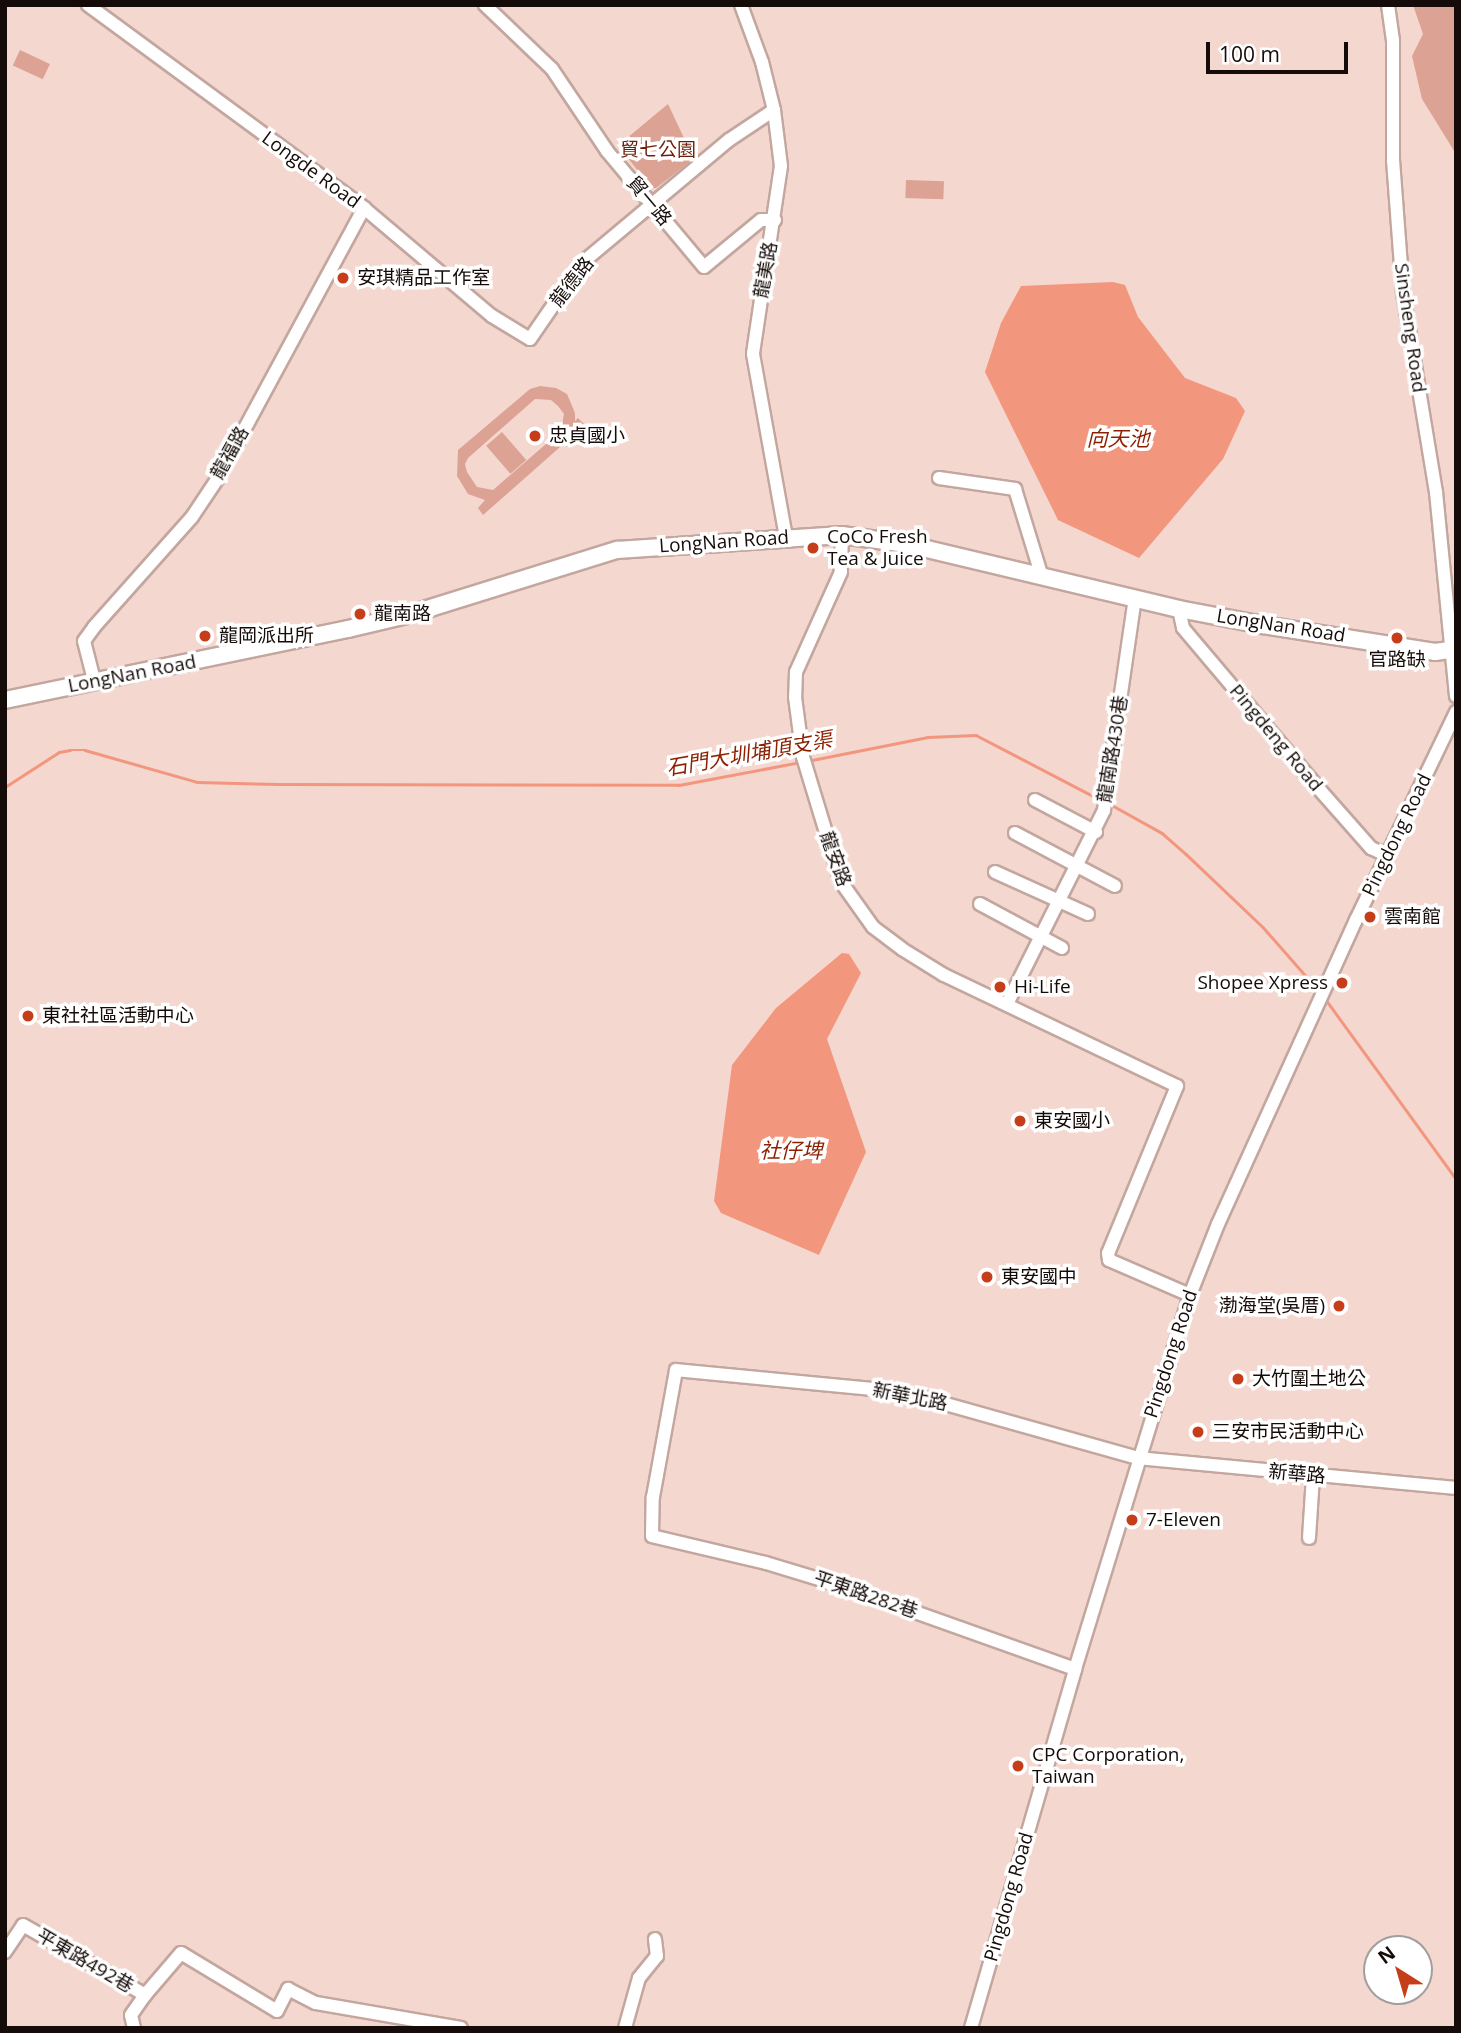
<!DOCTYPE html>
<html>
<head>
<meta charset="utf-8">
<style>
  body { margin:0 }
  #map { position:relative; width:1461px; height:2033px; overflow:hidden; background:#f4d7cf; font-family:"Open Sans","Noto Sans TC",sans-serif }
  div>[style] { position:absolute }
  .green>* { inset:0; background:#dca293; transform-origin:0 0 }
  .water>* { inset:0; background:#f3967e }
  .stream>* { height:2.5px; margin:-1.25px; padding:0 1.25px; transform-origin:1.25px; border-radius:1.25px; background:#f3967e }
  .roads { filter:drop-shadow(2px 0 #c3a79f) drop-shadow(-2px 0 #c3a79f) drop-shadow(0 2px #c3a79f) drop-shadow(0 -2px #c3a79f) }
  .minor>* { height:12px; margin:-6px; padding:0 6px; transform-origin:6px; border-radius:6px; background:#fff }
  .major>* { height:16px; margin:-8px; padding:0 8px; transform-origin:8px; border-radius:8px; background:#fff }
  .dots>* { width:19px; height:19px; translate:-50% -50%; box-sizing:border-box; border:4px solid #fff; border-radius:50% }
  span { translate:-50% -50%; white-space:nowrap; text-align:center; line-height:1.15; -webkit-text-stroke:7px #fff; paint-order:stroke }
  .park-label { font-size:19px; color:#6f1e09 }
  .street-label { font-size:19px; color:#150c09 }
  .poi-label { font-size:19px; color:#150c09 }
  .left { translate:0 -50%; text-align:left }
  .right { translate:-100% -50%; text-align:right }
  .water-label { font-size:21px; color:#8b1f00; font-style:italic }
  .frame { position:absolute; inset:0; border:7px solid #150c09; pointer-events:none }
  .north { position:absolute; left:1363px; top:1935px; width:70px; height:70px; box-sizing:border-box; background:#fff; border:2px solid #a19e9d; border-radius:50%; rotate:323deg; font-size:19px; font-weight:700; line-height:28px; text-align:center; color:#150c09 }
  .north::after { content:''; display:block; margin:auto; width:24px; height:32px; background:#c63d19; clip-path:polygon(50% 0,100% 100%,50% 72%,0 100%) }
  .scale { position:absolute; left:1206px; top:42px; width:142px; height:32px; box-sizing:border-box; border:4px solid #150c09; border-top:0; padding-left:9px; font-size:21px; line-height:24px; white-space:nowrap; color:#150c09; -webkit-text-stroke:5px #fff; paint-order:stroke }
</style>
</head>
<body>
<div id="map">
  <div class="green">
    <i style="clip-path:polygon(1413px 5px,1456px 5px,1456px 154px,1422px 99px,1412px 56px,1423px 34px)"></i>
    <i style="left:20px;top:50px;width:33px;height:17px;rotate:25deg"></i>
    <i style="clip-path:polygon(668px 104px,691px 153px,691px 161px,656px 188px,651px 188px,621px 149px,621px 143px)"></i>
    <i style="left:906px;top:180px;width:38px;height:18px;rotate:2deg"></i>
    <i style="clip-path:polygon(evenodd,540px 386px,556px 388px,567px 394px,575px 413px,575px 421px,578px 418px,585px 425px,483px 515px,478px 508px,485px 500px,468px 494px,457px 476px,458px 450px,530px 389px,540px 386px,535px 399px,551px 400px,558px 406px,564px 414px,561px 431px,493px 490px,477px 487px,467px 472px,465px 464px,468px 458px,535px 399px)"></i>
    <i style="left:502px;top:432px;width:37px;height:21px;rotate:49deg"></i>
  </div>
  <div class="water">
    <i style="clip-path:polygon(1113px 282px,1125px 285px,1138px 317px,1185px 378px,1236px 398px,1245px 411px,1223px 459px,1139px 558px,1058px 520px,985px 372px,1001px 323px,1021px 286px)"></i>
    <i style="clip-path:polygon(842px 953px,849px 954px,861px 973px,827px 1039px,866px 1152px,819px 1255px,721px 1213px,714px 1201px,732px 1065px,776px 1008px)"></i>
  </div>
  <div class="stream">
    <i style="left:807px;top:761px;width:123px;rotate:-11.2deg"></i>
    <i style="left:928px;top:737px;width:48px;rotate:-2.4deg"></i>
    <i style="left:976px;top:735px;width:141px;rotate:27.5deg"></i>
    <i style="left:5px;top:787px;width:64px;rotate:-32.9deg"></i>
    <i style="left:59px;top:752px;width:11px;rotate:-10deg"></i>
    <i style="left:70px;top:750px;width:15px"></i>
    <i style="left:85px;top:750px;width:116px;rotate:15.9deg"></i>
    <i style="left:197px;top:782px;width:81px;rotate:1.4deg"></i>
    <i style="left:278px;top:784px;width:401px;rotate:0.1deg"></i>
    <i style="left:679px;top:785px;width:124px;rotate:-10.7deg"></i>
    <i style="left:1110px;top:804px;width:60px;rotate:29.1deg"></i>
    <i style="left:1162px;top:833px;width:32px;rotate:41deg"></i>
    <i style="left:1186px;top:854px;width:106px;rotate:43.5deg"></i>
    <i style="left:1263px;top:927px;width:86px;rotate:48.8deg"></i>
    <i style="left:1324px;top:997px;width:225px;rotate:54deg"></i>
  </div>
  <div class="roads">
    <div class="minor">
      <i style="left:88px;top:5px;width:343px;rotate:36.3deg"></i>
      <i style="left:364px;top:208px;width:167px;rotate:40.2deg"></i>
      <i style="left:492px;top:316px;width:44px;rotate:31.2deg"></i>
      <i style="left:530px;top:339px;width:93px;rotate:-55.5deg"></i>
      <i style="left:583px;top:262px;width:190px;rotate:-39.9deg"></i>
      <i style="left:729px;top:140px;width:54px;rotate:-33.7deg"></i>
      <i style="left:485px;top:5px;width:93px;rotate:43.7deg"></i>
      <i style="left:552px;top:69px;width:99px;rotate:56.1deg"></i>
      <i style="left:607px;top:151px;width:151px;rotate:50.1deg"></i>
      <i style="left:704px;top:267px;width:74px;rotate:-39.5deg"></i>
      <i style="left:761px;top:220px;width:14px"></i>
      <i style="left:741px;top:5px;width:61px;rotate:69.8deg"></i>
      <i style="left:762px;top:62px;width:49px;rotate:76deg"></i>
      <i style="left:774px;top:110px;width:56px;rotate:82.9deg"></i>
      <i style="left:781px;top:166px;width:190px;rotate:98.5deg"></i>
      <i style="left:753px;top:354px;width:186px;rotate:79.8deg"></i>
      <i style="left:1388px;top:5px;width:35px;rotate:82deg"></i>
      <i style="left:1393px;top:40px;width:120px;rotate:90deg"></i>
      <i style="left:1393px;top:160px;width:133px;rotate:85.7deg"></i>
      <i style="left:1403px;top:293px;width:202px;rotate:80.6deg"></i>
      <i style="left:1436px;top:492px;width:205px;rotate:84.4deg"></i>
      <i style="left:939px;top:478px;width:77px;rotate:8.2deg"></i>
      <i style="left:1015px;top:489px;width:89px;rotate:73deg"></i>
      <i style="left:842px;top:535px;width:37px;rotate:92deg"></i>
      <i style="left:841px;top:572px;width:110px;rotate:114.2deg"></i>
      <i style="left:796px;top:672px;width:25px;rotate:92deg"></i>
      <i style="left:795px;top:697px;width:61px;rotate:82.4deg"></i>
      <i style="left:803px;top:757px;width:131px;rotate:73.1deg"></i>
      <i style="left:841px;top:882px;width:55px;rotate:54.6deg"></i>
      <i style="left:873px;top:927px;width:36px;rotate:37deg"></i>
      <i style="left:902px;top:949px;width:49px;rotate:31.8deg"></i>
      <i style="left:944px;top:975px;width:258px;rotate:25.5deg"></i>
      <i style="left:1177px;top:1086px;width:181px;rotate:112.4deg"></i>
      <i style="left:1108px;top:1253px;width:7px;rotate:82deg"></i>
      <i style="left:1109px;top:1260px;width:88px;rotate:23.4deg"></i>
      <i style="left:1179px;top:609px;width:19px;rotate:78deg"></i>
      <i style="left:1183px;top:628px;width:211px;rotate:49.8deg"></i>
      <i style="left:1319px;top:789px;width:79px;rotate:48.6deg"></i>
      <i style="left:1371px;top:848px;width:19px;rotate:25deg"></i>
      <i style="left:94px;top:680px;width:40px;rotate:-104.4deg"></i>
      <i style="left:84px;top:641px;width:17px;rotate:-54deg"></i>
      <i style="left:94px;top:627px;width:147px;rotate:-48.3deg"></i>
      <i style="left:192px;top:517px;width:47px;rotate:-56.3deg"></i>
      <i style="left:218px;top:478px;width:307px;rotate:-61.6deg"></i>
      <i style="left:1035px;top:800px;width:69px;rotate:27.7deg"></i>
      <i style="left:1015px;top:833px;width:113px;rotate:27.9deg"></i>
      <i style="left:995px;top:872px;width:102px;rotate:24.3deg"></i>
      <i style="left:980px;top:904px;width:93px;rotate:28.2deg"></i>
      <i style="left:1007px;top:1004px;width:217px;rotate:-63.4deg"></i>
      <i style="left:1104px;top:810px;width:215px;rotate:-81.7deg"></i>
      <i style="left:1309px;top:1538px;width:62px;rotate:-86.3deg"></i>
      <i style="left:1075px;top:1669px;width:244px;rotate:-160.4deg"></i>
      <i style="left:845px;top:1587px;width:83px;rotate:-163.1deg"></i>
      <i style="left:766px;top:1563px;width:117px;rotate:-166.7deg"></i>
      <i style="left:652px;top:1536px;width:39px;rotate:-89deg"></i>
      <i style="left:653px;top:1497px;width:129px;rotate:-79.7deg"></i>
      <i style="left:676px;top:1370px;width:228px;rotate:5.5deg"></i>
      <i style="left:903px;top:1392px;width:244px;rotate:15.7deg"></i>
      <i style="left:1138px;top:1458px;width:319px;rotate:5.4deg"></i>
      <i style="left:5px;top:1952px;width:32px;rotate:-56deg"></i>
      <i style="left:23px;top:1925px;width:141px;rotate:29.8deg"></i>
      <i style="left:145px;top:1995px;width:55px;rotate:-49.4deg"></i>
      <i style="left:181px;top:1953px;width:112px;rotate:31.1deg"></i>
      <i style="left:277px;top:2011px;width:25px;rotate:-63deg"></i>
      <i style="left:288px;top:1989px;width:31px;rotate:27deg"></i>
      <i style="left:316px;top:2003px;width:147px;rotate:9.8deg"></i>
      <i style="left:134px;top:2028px;width:13px;rotate:-103deg"></i>
      <i style="left:131px;top:2015px;width:24px;rotate:-55deg"></i>
      <i style="left:625px;top:2028px;width:52px;rotate:-74.4deg"></i>
      <i style="left:639px;top:1978px;width:28px;rotate:-51deg"></i>
      <i style="left:657px;top:1956px;width:17px;rotate:-97deg"></i>
      <i style="left:971px;top:2028px;width:374px;rotate:-73.8deg"></i>
      <i style="left:1075px;top:1669px;width:391px;rotate:-72.9deg"></i>
      <i style="left:1190px;top:1295px;width:76px;rotate:-68.5deg"></i>
      <i style="left:1218px;top:1224px;width:334px;rotate:-65.6deg"></i>
      <i style="left:1356px;top:920px;width:231px;rotate:-64.3deg"></i>
    </div>
    <div class="major">
      <i style="left:5px;top:700px;width:350px;rotate:-11.7deg"></i>
      <i style="left:348px;top:629px;width:65px;rotate:-13.4deg"></i>
      <i style="left:411px;top:614px;width:216px;rotate:-17.3deg"></i>
      <i style="left:617px;top:550px;width:225px;rotate:-3.8deg"></i>
      <i style="left:842px;top:535px;width:65px;rotate:8deg"></i>
      <i style="left:906px;top:544px;width:281px;rotate:13.4deg"></i>
      <i style="left:1179px;top:609px;width:86px;rotate:10.8deg"></i>
      <i style="left:1263px;top:625px;width:174px;rotate:8.9deg"></i>
      <i style="left:1435px;top:652px;width:21px;rotate:-8deg"></i>
    </div>
  </div>
  <div class="dots">
    <i style="left:343px;top:278px;background:#c63d19"></i>
    <i style="left:535px;top:436px;background:#c63d19"></i>
    <i style="left:813px;top:548px;background:#c63d19"></i>
    <i style="left:360px;top:614px;background:#c63d19"></i>
    <i style="left:205px;top:636px;background:#c63d19"></i>
    <i style="left:1397px;top:638px;background:#c63d19"></i>
    <i style="left:1370px;top:917px;background:#c63d19"></i>
    <i style="left:1342px;top:983px;background:#c63d19"></i>
    <i style="left:1000px;top:987px;background:#c63d19"></i>
    <i style="left:28px;top:1016px;background:#c63d19"></i>
    <i style="left:1020px;top:1121px;background:#c63d19"></i>
    <i style="left:987px;top:1277px;background:#c63d19"></i>
    <i style="left:1339px;top:1306px;background:#c63d19"></i>
    <i style="left:1238px;top:1379px;background:#c63d19"></i>
    <i style="left:1198px;top:1432px;background:#c63d19"></i>
    <i style="left:1132px;top:1520px;background:#c63d19"></i>
    <i style="left:1018px;top:1766px;background:#c63d19"></i>
  </div>
  <div class="park-label">
    <span style="left:658px;top:150px">貿七公園</span>
  </div>
  <div class="street-label">
    <span style="left:311px;top:170px;rotate:36deg">Longde Road</span>
    <span style="left:649px;top:201px;rotate:50deg">貿一路</span>
    <span style="left:766px;top:270px;rotate:-80deg">龍美路</span>
    <span style="left:572px;top:282px;rotate:-52deg">龍德路</span>
    <span style="left:1410px;top:328px;rotate:82deg">Sinsheng Road</span>
    <span style="left:230px;top:453px;rotate:-61deg">龍福路</span>
    <span style="left:724px;top:542px;rotate:-4deg">LongNan Road</span>
    <span style="left:1281px;top:626px;rotate:9deg">LongNan Road</span>
    <span style="left:132px;top:674px;rotate:-11deg">LongNan Road</span>
    <span style="left:1276px;top:738px;rotate:50deg">Pingdeng Road</span>
    <span style="left:1113px;top:749px;rotate:-81deg">龍南路430巷</span>
    <span style="left:1397px;top:835px;rotate:-64deg">Pingdong Road</span>
    <span style="left:835px;top:859px;rotate:70deg">龍安路</span>
    <span style="left:1171px;top:1354px;rotate:-72deg">Pingdong Road</span>
    <span style="left:910px;top:1397px;rotate:11deg">新華北路</span>
    <span style="left:1297px;top:1474px;rotate:5deg">新華路</span>
    <span style="left:866px;top:1595px;rotate:19deg">平東路282巷</span>
    <span style="left:1009px;top:1897px;rotate:-74deg">Pingdong Road</span>
    <span style="left:85px;top:1961px;rotate:30deg">平東路492巷</span>
  </div>
  <div class="poi-label">
    <span class="left" style="left:357px;top:278px">安琪精品工作室</span>
    <span class="left" style="left:549px;top:436px">忠貞國小</span>
    <span class="left" style="left:827px;top:548px">CoCo Fresh<br>Tea &amp; Juice</span>
    <span class="left" style="left:374px;top:614px">龍南路</span>
    <span class="left" style="left:219px;top:636px">龍岡派出所</span>
    <span style="left:1397px;top:660px">官路缺</span>
    <span class="left" style="left:1384px;top:917px">雲南館</span>
    <span class="right" style="left:1328px;top:983px">Shopee Xpress</span>
    <span class="left" style="left:1014px;top:987px">Hi-Life</span>
    <span class="left" style="left:42px;top:1016px">東社社區活動中心</span>
    <span class="left" style="left:1034px;top:1121px">東安國小</span>
    <span class="left" style="left:1001px;top:1277px">東安國中</span>
    <span class="right" style="left:1325px;top:1306px">渤海堂(吳厝)</span>
    <span class="left" style="left:1252px;top:1379px">大竹圍土地公</span>
    <span class="left" style="left:1212px;top:1432px">三安市民活動中心</span>
    <span class="left" style="left:1146px;top:1520px">7-Eleven</span>
    <span class="left" style="left:1032px;top:1766px">CPC Corporation,<br>Taiwan</span>
  </div>
  <div class="water-label">
    <span style="left:1118px;top:438px">向天池</span>
    <span style="left:749px;top:753px;rotate:-10deg">石門大圳埔頂支渠</span>
    <span style="left:791px;top:1150px">社仔埤</span>
  </div>
  <div class="frame"></div>
  <div class="north">N</div>
  <div class="scale">100 m</div>
</div>
</body>
</html>
